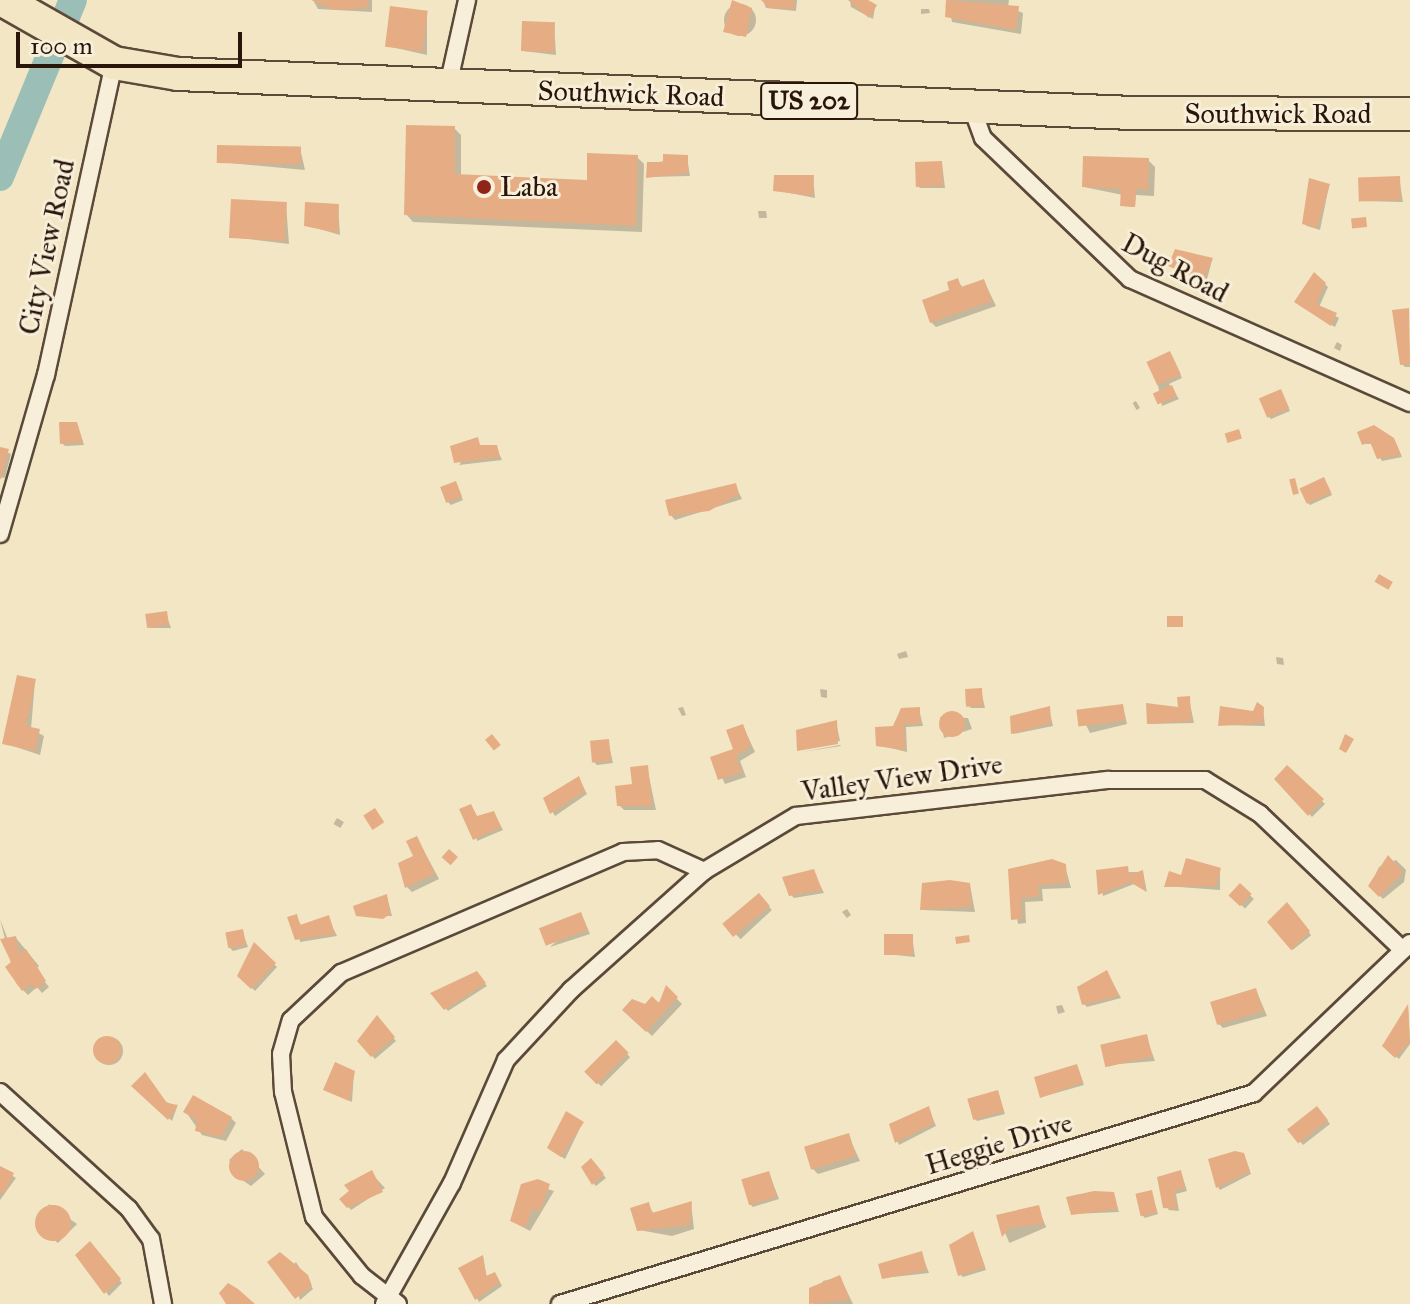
<!DOCTYPE html>
<html>
<head>
<meta charset="utf-8">
<style>
  body { margin:0 }
  #map { position:relative; width:1410px; height:1304px; overflow:hidden; background:#f2e6c5; font-family:"IM FELL Great Primer",serif }
  div>[style] { position:absolute }
  .shadow>* { inset:0; background:#0003; transform-origin:0 0 }
  .round { border-radius:50% }
  .river>* { height:28px; margin:-14px; padding:0 14px; transform-origin:14px; border-radius:14px; background:#9bbfb7 }
  .building>* { inset:0; background:#e6ad84; transform-origin:0 0 }
  .roads { filter:drop-shadow(2px 0 #5b4939) drop-shadow(-2px 0 #5b4939) drop-shadow(0 2px #5b4939) drop-shadow(0 -2px #5b4939) }
  .street>* { height:16px; margin:-8px; padding:0 8px; transform-origin:8px; border-radius:8px; background:#f7efd9 }
  .highway>* { height:32px; margin:-16px; padding:0 16px; transform-origin:16px; border-radius:16px; background:#f2e6c5 }
  .dots>* { width:22px; height:22px; translate:-50% -50%; box-sizing:border-box; border:4px solid #f7efd9; border-radius:50% }
  span { translate:-50% -50%; white-space:nowrap; text-align:center; line-height:1.15; -webkit-text-stroke:6px #f7efd9; paint-order:stroke }
  .shield-label span { padding:2px 6px; background:#f7efd9; border:2px solid; border-radius:6px; -webkit-text-stroke-width:0 }
  .shield-label { font-size:26px; color:#29150a; font-weight:700 }
  .street-label { font-size:28px; color:#29150a }
  .poi-label { font-size:28px; color:#29150a }
  .left { translate:0 -50%; text-align:left }
  .scale { position:absolute; left:16px; top:32px; width:226px; height:36px; box-sizing:border-box; border:4px solid #29150a; border-top:0; padding-left:10px; font-size:24px; line-height:28px; white-space:nowrap; color:#29150a; -webkit-text-stroke:6px #f7efd9; paint-order:stroke }
</style>
</head>
<body>
<div id="map">
  <div class="shadow">
    <i style="clip-path:polygon(313px 0,372px 0,372px 12px,318px 9px)"></i>
    <i style="clip-path:polygon(763px 0,797px 0,796px 11px,766px 8px)"></i>
    <i style="clip-path:polygon(850px 0,875px 7px,873px 19px,851px 7px)"></i>
    <i style="clip-path:polygon(948px 0,1009px 0,1008px 7px,1023px 13px,1021px 34px,952px 22px)"></i>
    <i class="round" style="left:724px;top:4px;width:32px;height:32px"></i>
    <i style="clip-path:polygon(921px 9px,929px 9px,930px 13px,921px 14px)"></i>
    <i style="clip-path:polygon(427px 13px,427px 55px,387px 46px)"></i>
    <i style="clip-path:polygon(554px 24px,556px 55px,523px 51px)"></i>
    <i style="clip-path:polygon(454px 128px,461px 135px,461px 177px,588px 182px,637px 157px,644px 164px,642px 232px,413px 222px,406px 214px)"></i>
    <i style="clip-path:polygon(300px 148px,305px 170px,218px 162px)"></i>
    <i style="clip-path:polygon(687px 157px,690px 176px,648px 177px,648px 164px)"></i>
    <i style="clip-path:polygon(1148px 160px,1155px 167px,1154px 196px,1136px 195px,1135px 207px,1123px 206px,1123px 195px,1084px 187px)"></i>
    <i style="clip-path:polygon(942px 163px,945px 188px,920px 188px,917px 185px)"></i>
    <i style="clip-path:polygon(813px 177px,815px 198px,775px 190px)"></i>
    <i style="clip-path:polygon(1399px 178px,1403px 202px,1362px 201px)"></i>
    <i style="clip-path:polygon(1329px 186px,1320px 230px,1307px 226px,1304px 223px)"></i>
    <i style="clip-path:polygon(286px 204px,289px 244px,231px 237px)"></i>
    <i style="clip-path:polygon(338px 206px,340px 235px,306px 225px)"></i>
    <i style="clip-path:polygon(758px 211px,766px 211px,767px 218px,759px 218px)"></i>
    <i style="clip-path:polygon(1212px 260px,1206px 283px,1170px 265px)"></i>
    <i style="clip-path:polygon(1315px 275px,1328px 287px,1319px 307px,1339px 318px,1335px 327px,1299px 305px)"></i>
    <i style="clip-path:polygon(958px 281px,963px 288px,984px 281px,996px 306px,936px 327px,931px 322px)"></i>
    <i style="clip-path:polygon(1408px 310px,1410px 367px,1405px 367px,1402px 364px)"></i>
    <i style="clip-path:polygon(1337px 342px,1342px 345px,1340px 351px,1334px 348px)"></i>
    <i style="clip-path:polygon(1170px 354px,1182px 378px,1169px 384px,1179px 399px,1162px 406px,1158px 385px)"></i>
    <i style="clip-path:polygon(1281px 391px,1290px 411px,1271px 419px,1268px 416px)"></i>
    <i style="left:1136px;top:401px;width:8px;height:4px;rotate:60deg"></i>
    <i style="clip-path:polygon(77px 424px,84px 445px,65px 446px,62px 443px)"></i>
    <i style="clip-path:polygon(1374px 427px,1396px 443px,1402px 457px,1382px 461px,1373px 444px,1364px 444px)"></i>
    <i style="clip-path:polygon(477px 439px,481px 447px,496px 447px,502px 460px,459px 465px)"></i>
    <i style="clip-path:polygon(0 449px,11px 454px,5px 478px,0 477px)"></i>
    <i style="clip-path:polygon(1324px 479px,1332px 495px,1310px 505px,1307px 502px)"></i>
    <i style="clip-path:polygon(455px 484px,463px 500px,451px 505px,448px 502px)"></i>
    <i style="clip-path:polygon(735px 485px,742px 499px,675px 520px,670px 514px)"></i>
    <i style="clip-path:polygon(166px 614px,171px 628px,149px 628px)"></i>
    <i style="clip-path:polygon(906px 651px,908px 657px,899px 659px,897px 654px)"></i>
    <i style="clip-path:polygon(1276px 657px,1283px 658px,1284px 665px,1277px 664px)"></i>
    <i style="clip-path:polygon(35px 681px,31px 729px,44px 736px,40px 755px,4px 743px)"></i>
    <i style="clip-path:polygon(820px 689px,827px 690px,827px 698px,821px 697px)"></i>
    <i style="clip-path:polygon(981px 690px,985px 708px,971px 708px,968px 705px)"></i>
    <i style="clip-path:polygon(1189px 699px,1194px 723px,1149px 724px,1180px 709px)"></i>
    <i style="clip-path:polygon(1123px 706px,1127px 724px,1090px 733px,1079px 711px)"></i>
    <i style="clip-path:polygon(683px 707px,686px 715px,682px 716px,678px 708px)"></i>
    <i style="clip-path:polygon(1049px 708px,1053px 726px,1013px 734px,1012px 718px)"></i>
    <i style="clip-path:polygon(919px 709px,923px 726px,906px 727px,907px 752px,878px 745px)"></i>
    <i style="clip-path:polygon(1263px 709px,1265px 726px,1220px 725px,1255px 714px)"></i>
    <i style="clip-path:polygon(940px 717px,968px 718px,972px 729px,944px 738px)"></i>
    <i style="clip-path:polygon(836px 722px,840px 741px,799px 748px)"></i>
    <i style="clip-path:polygon(743px 726px,755px 752px,740px 761px,746px 777px,725px 784px,713px 758px,736px 750px)"></i>
    <i style="clip-path:polygon(608px 741px,613px 763px,597px 765px,594px 762px)"></i>
    <i style="clip-path:polygon(840px 745px,841px 746px,802px 752px)"></i>
    <i style="clip-path:polygon(647px 767px,656px 810px,624px 810px,619px 805px)"></i>
    <i style="clip-path:polygon(1288px 768px,1325px 804px,1312px 817px,1277px 779px)"></i>
    <i style="clip-path:polygon(579px 779px,587px 794px,555px 816px,545px 798px)"></i>
    <i style="clip-path:polygon(471px 806px,478px 818px,494px 813px,503px 830px,477px 841px)"></i>
    <i style="left:337px;top:818px;width:8px;height:7px;rotate:30deg"></i>
    <i style="clip-path:polygon(417px 838px,439px 879px,412px 892px,407px 887px)"></i>
    <i style="clip-path:polygon(1396px 860px,1406px 870px,1404px 882px,1383px 899px,1370px 886px,1379px 867px)"></i>
    <i style="clip-path:polygon(1038px 862px,1065px 866px,1071px 888px,1042px 889px,1043px 901px,1025px 902px,1026px 923px,1018px 924px,1010px 871px,1038px 869px)"></i>
    <i style="clip-path:polygon(1220px 869px,1220px 890px,1166px 886px,1182px 877px)"></i>
    <i style="clip-path:polygon(813px 871px,824px 893px,794px 898px,791px 895px)"></i>
    <i style="clip-path:polygon(1099px 872px,1143px 872px,1147px 892px,1134px 884px,1103px 896px)"></i>
    <i style="clip-path:polygon(970px 885px,975px 912px,922px 910px)"></i>
    <i style="left:1240px;top:886px;width:19px;height:13px;rotate:43deg"></i>
    <i style="left:759px;top:896px;width:19px;height:43px;rotate:47deg"></i>
    <i style="clip-path:polygon(387px 897px,392px 916px,358px 915px)"></i>
    <i style="left:1289px;top:907px;width:36px;height:24px;rotate:52deg"></i>
    <i style="clip-path:polygon(847px 909px,851px 915px,847px 918px,842px 912px)"></i>
    <i style="clip-path:polygon(296px 916px,302px 927px,328px 918px,337px 936px,300px 942px)"></i>
    <i style="clip-path:polygon(583px 918px,590px 934px,550px 947px)"></i>
    <i style="clip-path:polygon(0 919px,8px 940px,16px 938px,39px 966px,35px 970px,49px 987px,42px 993px,37px 987px,28px 995px,16px 983px)"></i>
    <i style="clip-path:polygon(242px 931px,248px 947px,233px 951px,230px 948px)"></i>
    <i style="clip-path:polygon(912px 936px,915px 957px,886px 954px)"></i>
    <i style="clip-path:polygon(254px 945px,277px 967px,255px 991px,239px 975px)"></i>
    <i style="clip-path:polygon(1107px 972px,1121px 998px,1087px 1007px,1084px 1004px)"></i>
    <i style="clip-path:polygon(476px 974px,487px 986px,448px 1011px,433px 993px)"></i>
    <i style="clip-path:polygon(666px 988px,682px 1004px,652px 1036px,625px 1010px,667px 1000px)"></i>
    <i style="clip-path:polygon(1256px 990px,1267px 1016px,1223px 1028px,1218px 1023px)"></i>
    <i style="clip-path:polygon(1062px 1005px,1065px 1012px,1058px 1014px,1056px 1006px)"></i>
    <i style="clip-path:polygon(1408px 1007px,1410px 1044px,1399px 1059px,1384px 1046px)"></i>
    <i style="clip-path:polygon(377px 1018px,396px 1041px,375px 1059px,360px 1041px)"></i>
    <i style="clip-path:polygon(1146px 1036px,1155px 1061px,1107px 1065px)"></i>
    <i class="round" style="left:95px;top:1037px;width:28px;height:28px"></i>
    <i style="left:616px;top:1043px;width:20px;height:41px;rotate:45deg"></i>
    <i style="clip-path:polygon(1077px 1066px,1084px 1085px,1042px 1097px)"></i>
    <i style="clip-path:polygon(354px 1072px,352px 1102px,326px 1089px)"></i>
    <i style="clip-path:polygon(134px 1086px,177px 1107px,172px 1121px)"></i>
    <i style="clip-path:polygon(997px 1092px,1005px 1114px,977px 1121px,974px 1118px)"></i>
    <i style="clip-path:polygon(929px 1109px,936px 1126px,899px 1145px,892px 1126px)"></i>
    <i style="clip-path:polygon(1320px 1111px,1330px 1124px,1303px 1145px,1290px 1129px)"></i>
    <i style="clip-path:polygon(186px 1112px,231px 1118px,236px 1123px,226px 1141px,202px 1135px)"></i>
    <i style="clip-path:polygon(582px 1124px,565px 1159px,552px 1151px)"></i>
    <i style="clip-path:polygon(848px 1135px,860px 1161px,818px 1174px,813px 1169px)"></i>
    <i style="clip-path:polygon(242px 1149px,265px 1174px,251px 1186px,232px 1173px,237px 1169px,229px 1160px)"></i>
    <i style="clip-path:polygon(1244px 1155px,1251px 1174px,1220px 1190px,1218px 1187px)"></i>
    <i style="clip-path:polygon(591px 1161px,606px 1178px,596px 1186px,594px 1184px)"></i>
    <i style="clip-path:polygon(0 1168px,16px 1178px,0 1200px)"></i>
    <i style="clip-path:polygon(1181px 1172px,1187px 1191px,1176px 1194px,1179px 1211px,1168px 1210px)"></i>
    <i style="clip-path:polygon(371px 1173px,385px 1188px,351px 1210px,342px 1199px)"></i>
    <i style="clip-path:polygon(769px 1173px,779px 1199px,753px 1207px,750px 1204px)"></i>
    <i style="clip-path:polygon(528px 1183px,554px 1191px,530px 1231px,512px 1221px)"></i>
    <i style="clip-path:polygon(1151px 1192px,1158px 1214px,1145px 1218px,1142px 1215px)"></i>
    <i style="clip-path:polygon(1113px 1194px,1119px 1212px,1072px 1214px)"></i>
    <i style="clip-path:polygon(691px 1203px,694px 1229px,672px 1236px,639px 1230px,648px 1205px,654px 1214px)"></i>
    <i style="clip-path:polygon(49px 1204px,77px 1224px,58px 1243px,38px 1228px)"></i>
    <i style="left:1038px;top:1208px;width:21px;height:40px;rotate:67deg"></i>
    <i style="clip-path:polygon(973px 1233px,986px 1270px,963px 1277px,960px 1274px)"></i>
    <i style="clip-path:polygon(90px 1244px,122px 1283px,109px 1296px,78px 1255px)"></i>
    <i style="clip-path:polygon(921px 1253px,929px 1273px,884px 1278px)"></i>
    <i style="clip-path:polygon(483px 1257px,487px 1278px,497px 1277px,502px 1286px,479px 1302px,461px 1269px)"></i>
    <i style="clip-path:polygon(296px 1262px,313px 1289px,300px 1300px,291px 1267px)"></i>
    <i style="clip-path:polygon(840px 1277px,853px 1304px,813px 1304px,823px 1281px)"></i>
  </div>
  <div class="river">
    <i style="left:0;top:177px;width:191px;rotate:-67.6deg"></i>
  </div>
  <div class="building">
    <i style="clip-path:polygon(311px 0,368px 0,367px 8px,334px 10px)"></i>
    <i style="clip-path:polygon(732px 0,752px 8px,746px 37px,723px 32px)"></i>
    <i style="clip-path:polygon(761px 0,794px 0,794px 9px,769px 8px)"></i>
    <i style="clip-path:polygon(848px 0,868px 0,877px 5px,869px 18px)"></i>
    <i style="clip-path:polygon(946px 0,1019px 6px,1016px 30px,945px 17px)"></i>
    <i style="left:390px;top:6px;width:38px;height:41px;rotate:7deg"></i>
    <i style="left:522px;top:21px;width:33px;height:30px;rotate:2deg"></i>
    <i style="clip-path:polygon(406px 125px,455px 126px,455px 174px,587px 180px,587px 153px,638px 155px,636px 226px,404px 215px)"></i>
    <i style="left:217px;top:145px;width:84px;height:18px;rotate:1deg"></i>
    <i style="clip-path:polygon(663px 154px,688px 155px,688px 173px,646px 178px,647px 162px,663px 162px)"></i>
    <i style="clip-path:polygon(1083px 156px,1149px 158px,1148px 190px,1136px 189px,1135px 207px,1120px 206px,1121px 189px,1082px 187px)"></i>
    <i style="left:942px;top:161px;width:25px;height:27px;rotate:88deg"></i>
    <i style="clip-path:polygon(774px 175px,814px 175px,813px 196px,773px 191px)"></i>
    <i style="left:1400px;top:176px;width:24px;height:42px;rotate:88deg"></i>
    <i style="clip-path:polygon(1309px 178px,1330px 184px,1317px 228px,1302px 224px)"></i>
    <i style="left:231px;top:199px;width:56px;height:39px;rotate:3deg"></i>
    <i style="clip-path:polygon(305px 202px,339px 204px,338px 233px,304px 226px)"></i>
    <i style="left:1366px;top:217px;width:10px;height:15px;rotate:84deg"></i>
    <i style="clip-path:polygon(1175px 249px,1213px 258px,1203px 281px,1168px 266px)"></i>
    <i style="clip-path:polygon(1314px 272px,1326px 283px,1316px 304px,1337px 313px,1331px 326px,1294px 302px)"></i>
    <i style="clip-path:polygon(958px 278px,961px 287px,984px 279px,992px 301px,930px 323px,922px 300px,949px 290px,947px 282px)"></i>
    <i style="clip-path:polygon(1409px 308px,1410px 364px,1400px 365px,1392px 310px)"></i>
    <i style="left:1170px;top:351px;width:26px;height:26px;rotate:65deg"></i>
    <i style="left:1172px;top:385px;width:12px;height:21px;rotate:66deg"></i>
    <i style="left:1281px;top:389px;width:21px;height:24px;rotate:67deg"></i>
    <i style="clip-path:polygon(59px 422px,77px 422px,83px 442px,60px 444px)"></i>
    <i style="clip-path:polygon(1374px 425px,1394px 438px,1401px 455px,1377px 459px,1370px 442px,1362px 445px,1357px 432px)"></i>
    <i style="left:1239px;top:429px;width:10px;height:15px;rotate:73deg"></i>
    <i style="clip-path:polygon(478px 437px,480px 445px,497px 445px,500px 457px,454px 463px,450px 446px)"></i>
    <i style="clip-path:polygon(0 447px,9px 449px,1px 479px,0 479px)"></i>
    <i style="left:1324px;top:477px;width:17px;height:27px;rotate:65deg"></i>
    <i style="left:1295px;top:478px;width:16px;height:6px;rotate:76deg"></i>
    <i style="left:456px;top:481px;width:17px;height:17px;rotate:69deg"></i>
    <i style="clip-path:polygon(736px 483px,739px 494px,709px 511px,669px 516px,665px 500px)"></i>
    <i style="left:1379px;top:574px;width:16px;height:9px;rotate:30deg"></i>
    <i style="left:167px;top:611px;width:14px;height:22px;rotate:82deg"></i>
    <i style="left:1183px;top:616px;width:11px;height:16px;rotate:90deg"></i>
    <i style="clip-path:polygon(17px 675px,36px 679px,26px 726px,40px 729px,35px 751px,2px 744px)"></i>
    <i style="left:982px;top:688px;width:18px;height:17px;rotate:87deg"></i>
    <i style="clip-path:polygon(1190px 696px,1191px 721px,1147px 724px,1146px 703px,1178px 707px,1177px 697px)"></i>
    <i style="clip-path:polygon(1257px 702px,1264px 707px,1263px 723px,1218px 726px,1220px 706px,1253px 711px)"></i>
    <i style="left:1123px;top:704px;width:17px;height:47px;rotate:83deg"></i>
    <i style="clip-path:polygon(1050px 706px,1051px 723px,1011px 734px,1010px 716px)"></i>
    <i style="clip-path:polygon(920px 707px,920px 724px,904px 724px,905px 750px,876px 746px,875px 727px,893px 726px,901px 708px)"></i>
    <i class="round" style="left:939px;top:711px;width:26px;height:26px"></i>
    <i style="clip-path:polygon(837px 720px,838px 744px,797px 751px,796px 730px)"></i>
    <i style="clip-path:polygon(743px 724px,751px 746px,736px 756px,742px 772px,718px 780px,710px 757px,733px 749px,726px 730px)"></i>
    <i style="left:492px;top:734px;width:14px;height:9px;rotate:51deg"></i>
    <i style="clip-path:polygon(1345px 734px,1354px 739px,1346px 753px,1339px 749px)"></i>
    <i style="left:609px;top:739px;width:22px;height:19px;rotate:85deg"></i>
    <i style="clip-path:polygon(648px 765px,652px 806px,617px 806px,615px 786px,632px 784px,630px 767px)"></i>
    <i style="clip-path:polygon(1287px 765px,1324px 799px,1308px 816px,1274px 779px)"></i>
    <i style="clip-path:polygon(579px 776px,585px 791px,550px 814px,543px 798px)"></i>
    <i style="clip-path:polygon(471px 804px,477px 816px,494px 811px,501px 827px,473px 840px,459px 809px)"></i>
    <i style="left:375px;top:808px;width:17px;height:14px;rotate:57deg"></i>
    <i style="clip-path:polygon(417px 836px,435px 874px,405px 888px,398px 863px,413px 856px,406px 841px)"></i>
    <i style="left:449px;top:849px;width:12px;height:11px;rotate:42deg"></i>
    <i style="clip-path:polygon(1388px 855px,1403px 872px,1379px 897px,1368px 886px)"></i>
    <i style="clip-path:polygon(1186px 858px,1221px 868px,1216px 886px,1164px 887px,1169px 871px,1181px 875px)"></i>
    <i style="clip-path:polygon(1052px 859px,1066px 864px,1067px 883px,1038px 885px,1039px 896px,1021px 898px,1022px 919px,1011px 920px,1008px 869px)"></i>
    <i style="clip-path:polygon(1128px 866px,1129px 875px,1143px 870px,1145px 891px,1130px 882px,1098px 895px,1096px 870px)"></i>
    <i style="clip-path:polygon(814px 869px,822px 890px,789px 896px,782px 877px)"></i>
    <i style="clip-path:polygon(950px 880px,970px 883px,971px 907px,920px 910px,922px 883px)"></i>
    <i style="left:1240px;top:883px;width:16px;height:17px;rotate:43deg"></i>
    <i style="left:759px;top:893px;width:17px;height:48px;rotate:50deg"></i>
    <i style="clip-path:polygon(387px 894px,390px 914px,383px 919px,356px 916px,353px 906px)"></i>
    <i style="clip-path:polygon(1287px 902px,1310px 931px,1291px 950px,1267px 922px)"></i>
    <i style="left:581px;top:912px;width:19px;height:45px;rotate:69deg"></i>
    <i style="clip-path:polygon(297px 914px,300px 925px,329px 915px,335px 934px,295px 940px,287px 917px)"></i>
    <i style="left:243px;top:929px;width:16px;height:18px;rotate:79deg"></i>
    <i style="left:884px;top:934px;width:29px;height:21px"></i>
    <i style="left:969px;top:935px;width:7px;height:14px;rotate:82deg"></i>
    <i style="clip-path:polygon(16px 936px,19px 954px,26px 949px,46px 981px,36px 989px,31px 984px,22px 991px,5px 967px,11px 962px,0 939px)"></i>
    <i style="clip-path:polygon(254px 942px,276px 963px,251px 989px,237px 976px)"></i>
    <i style="clip-path:polygon(1107px 970px,1119px 996px,1082px 1005px,1077px 987px)"></i>
    <i style="clip-path:polygon(477px 971px,486px 983px,444px 1010px,430px 993px)"></i>
    <i style="clip-path:polygon(666px 985px,678px 997px,646px 1032px,622px 1010px,632px 999px,645px 1004px,652px 996px,659px 1003px)"></i>
    <i style="left:1256px;top:988px;width:24px;height:48px;rotate:73deg"></i>
    <i style="clip-path:polygon(1408px 1004px,1410px 1042px,1395px 1058px,1382px 1046px)"></i>
    <i style="clip-path:polygon(377px 1015px,395px 1037px,371px 1057px,357px 1041px)"></i>
    <i style="left:1147px;top:1034px;width:23px;height:48px;rotate:77deg"></i>
    <i class="round" style="left:93px;top:1036px;width:28px;height:28px"></i>
    <i style="left:616px;top:1040px;width:18px;height:45px;rotate:45deg"></i>
    <i style="clip-path:polygon(335px 1062px,355px 1071px,349px 1101px,323px 1090px)"></i>
    <i style="clip-path:polygon(1077px 1064px,1083px 1082px,1040px 1098px,1034px 1077px)"></i>
    <i style="clip-path:polygon(145px 1072px,167px 1103px,178px 1105px,168px 1120px,131px 1086px)"></i>
    <i style="left:998px;top:1090px;width:22px;height:32px;rotate:74deg"></i>
    <i style="clip-path:polygon(193px 1095px,232px 1117px,221px 1137px,195px 1131px,197px 1120px,183px 1112px)"></i>
    <i style="clip-path:polygon(929px 1106px,934px 1123px,895px 1143px,889px 1124px)"></i>
    <i style="left:1317px;top:1106px;width:18px;height:38px;rotate:52deg"></i>
    <i style="clip-path:polygon(566px 1111px,584px 1122px,561px 1157px,547px 1148px)"></i>
    <i style="left:849px;top:1133px;width:24px;height:47px;rotate:73deg"></i>
    <i class="round" style="left:229px;top:1151px;width:30px;height:30px"></i>
    <i style="clip-path:polygon(1235px 1151px,1244px 1153px,1250px 1171px,1216px 1188px,1208px 1159px)"></i>
    <i style="clip-path:polygon(591px 1158px,604px 1174px,592px 1185px,581px 1167px)"></i>
    <i style="clip-path:polygon(0 1166px,14px 1173px,4px 1194px,0 1192px)"></i>
    <i style="clip-path:polygon(372px 1170px,383px 1192px,347px 1208px,339px 1199px,349px 1191px,344px 1185px)"></i>
    <i style="clip-path:polygon(1181px 1170px,1185px 1188px,1174px 1191px,1177px 1209px,1163px 1208px,1157px 1177px)"></i>
    <i style="left:769px;top:1171px;width:27px;height:29px;rotate:73deg"></i>
    <i style="clip-path:polygon(538px 1179px,550px 1184px,540px 1212px,533px 1208px,525px 1228px,510px 1221px,521px 1184px)"></i>
    <i style="left:1152px;top:1190px;width:23px;height:17px;rotate:77deg"></i>
    <i style="clip-path:polygon(1094px 1191px,1114px 1192px,1118px 1209px,1071px 1215px,1066px 1197px)"></i>
    <i style="clip-path:polygon(692px 1201px,690px 1225px,637px 1231px,630px 1208px,649px 1202px,652px 1213px)"></i>
    <i style="clip-path:polygon(1039px 1205px,1044px 1224px,1010px 1228px,1002px 1237px,996px 1215px)"></i>
    <i class="round" style="left:35px;top:1205px;width:36px;height:36px"></i>
    <i style="clip-path:polygon(973px 1231px,985px 1267px,958px 1276px,949px 1245px)"></i>
    <i style="clip-path:polygon(90px 1241px,121px 1279px,104px 1294px,75px 1255px)"></i>
    <i style="clip-path:polygon(922px 1251px,927px 1270px,882px 1279px,878px 1264px)"></i>
    <i style="clip-path:polygon(280px 1252px,308px 1275px,312px 1286px,295px 1299px,267px 1262px)"></i>
    <i style="clip-path:polygon(483px 1255px,486px 1276px,495px 1272px,500px 1282px,475px 1300px,458px 1268px)"></i>
    <i style="clip-path:polygon(840px 1275px,850px 1300px,809px 1304px,809px 1288px)"></i>
    <i style="clip-path:polygon(228px 1283px,238px 1289px,255px 1304px,226px 1304px,219px 1293px)"></i>
  </div>
  <div class="roads">
    <div class="street">
      <i style="left:448px;top:86px;width:88px;rotate:-77.5deg"></i>
      <i style="left:972px;top:108px;width:32px;rotate:70deg"></i>
      <i style="left:983px;top:138px;width:204px;rotate:43.8deg"></i>
      <i style="left:1130px;top:279px;width:306px;rotate:23.9deg"></i>
      <i style="left:0;top:534px;width:166px;rotate:-73.9deg"></i>
      <i style="left:46px;top:375px;width:319px;rotate:-77.7deg"></i>
      <i style="left:0;top:1092px;width:174px;rotate:42.2deg"></i>
      <i style="left:129px;top:1209px;width:37px;rotate:54deg"></i>
      <i style="left:151px;top:1239px;width:66px;rotate:79.5deg"></i>
      <i style="left:384px;top:1304px;width:139px;rotate:-60.7deg"></i>
      <i style="left:452px;top:1183px;width:134px;rotate:-66.3deg"></i>
      <i style="left:506px;top:1060px;width:96px;rotate:-47.1deg"></i>
      <i style="left:571px;top:990px;width:178px;rotate:-41.8deg"></i>
      <i style="left:704px;top:871px;width:107px;rotate:-30.9deg"></i>
      <i style="left:796px;top:816px;width:315px;rotate:-6.6deg"></i>
      <i style="left:1109px;top:780px;width:96px"></i>
      <i style="left:1205px;top:780px;width:65px;rotate:31.7deg"></i>
      <i style="left:1260px;top:814px;width:197px;rotate:43.6deg"></i>
      <i style="left:1403px;top:950px;width:10px;rotate:-45deg"></i>
      <i style="left:398px;top:1304px;width:46px;rotate:-142.1deg"></i>
      <i style="left:362px;top:1276px;width:76px;rotate:-129.1deg"></i>
      <i style="left:314px;top:1217px;width:129px;rotate:-103.9deg"></i>
      <i style="left:283px;top:1092px;width:38px;rotate:-93deg"></i>
      <i style="left:281px;top:1054px;width:35px;rotate:-74deg"></i>
      <i style="left:291px;top:1020px;width:69px;rotate:-43.2deg"></i>
      <i style="left:341px;top:973px;width:307px;rotate:-23.2deg"></i>
      <i style="left:623px;top:852px;width:35px;rotate:-3deg"></i>
      <i style="left:658px;top:850px;width:51px;rotate:24.5deg"></i>
      <i style="left:560px;top:1304px;width:725px;rotate:-16.91deg"></i>
      <i style="left:1254px;top:1093px;width:207px;rotate:-43.8deg"></i>
    </div>
    <div class="highway">
      <i style="left:3px;top:0;width:128px;rotate:29.6deg"></i>
      <i style="left:114px;top:63px;width:65px;rotate:9.8deg"></i>
      <i style="left:178px;top:74px;width:954px;rotate:2.34deg"></i>
      <i style="left:1131px;top:113px;width:279px;rotate:0.2deg"></i>
    </div>
  </div>
  <div class="dots">
    <i style="left:484px;top:187px;background:#8f2418"></i>
  </div>
  <div class="shield-label">
    <span style="left:809px;top:101px">US 202</span>
  </div>
  <div class="street-label">
    <span style="left:631px;top:94px;rotate:2deg">Southwick Road</span>
    <span style="left:1278px;top:114px">Southwick Road</span>
    <span style="left:47px;top:247px;rotate:-78deg">City View Road</span>
    <span style="left:1175px;top:268px;rotate:28deg">Dug Road</span>
    <span style="left:902px;top:778px;rotate:-8deg">Valley View Drive</span>
    <span style="left:999px;top:1144px;rotate:-17deg">Heggie Drive</span>
  </div>
  <div class="poi-label">
    <span class="left" style="left:500px;top:187px">Laba</span>
  </div>
  <div class="scale">100 m</div>
</div>
</body>
</html>
